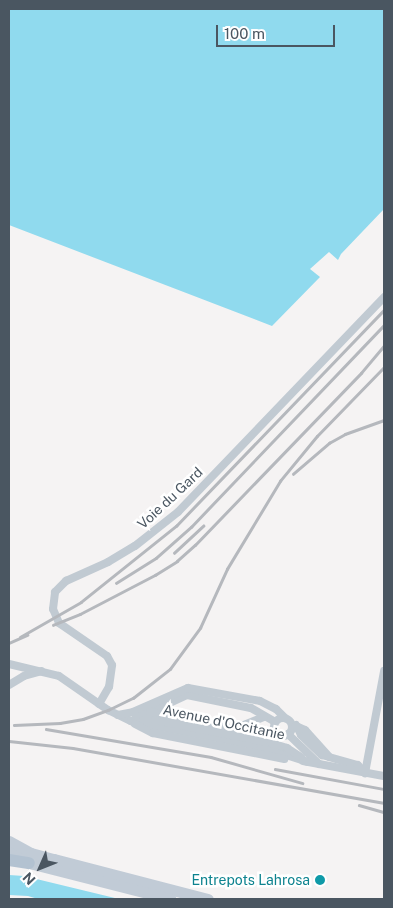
<!DOCTYPE html>
<html>
<head>
<meta charset="utf-8">
<style>
  body { margin:0 }
  #map { position:relative; width:393px; height:908px; overflow:hidden; background:#f5f3f3; font-family:"Public Sans",sans-serif }
  div>[style] { position:absolute }
  .water>* { inset:0; background:#90daee }
  .minor>* { height:8px; margin:-4px; padding:0 4px; transform-origin:4px; border-radius:4px; background:#c1cad2 }
  .minor>.ring { margin:-4px; padding:0; box-sizing:content-box; background:none; border:8px solid #c1cad2; border-radius:50% }
  .secondary>* { height:11px; margin:-5.5px; padding:0 5.5px; transform-origin:5.5px; border-radius:5.5px; background:#c1cbd6 }
  .primary>* { height:12px; margin:-6px; padding:0 6px; transform-origin:6px; border-radius:6px; background:#b3c2d1 }
  .rail>* { height:2.5px; margin:-1.25px; padding:0 1.25px; transform-origin:1.25px; border-radius:1.25px; background:#b5b8bd }
  .dots>* { width:14px; height:14px; translate:-50% -50%; box-sizing:border-box; border:2px solid #fff; border-radius:50% }
  span { translate:-50% -50%; white-space:nowrap; text-align:center; line-height:1.15; -webkit-text-stroke:5px #fff; paint-order:stroke }
  .street-label { font-size:14px; color:#4a5661 }
  .culture-label { font-size:14px; color:#0d838f }
  .right { translate:-100% -50%; text-align:right }
  .frame { position:absolute; inset:0; border:10px solid #4a5661; pointer-events:none }
  .north { position:absolute; left:15px; top:843px; width:50px; height:50px; -webkit-text-stroke:4px #fff; paint-order:stroke; rotate:226deg; font-size:14px; font-weight:700; line-height:20px; text-align:center; color:#4a5661 }
  .north::after { content:''; display:block; margin:auto; width:18px; height:22px; background:#4a5661; clip-path:polygon(50% 0,100% 100%,50% 72%,0 100%) }
  .scale { position:absolute; left:216px; top:25px; width:119px; height:22px; box-sizing:border-box; border:2px solid #4a5661; border-top:0; padding-left:6px; font-size:15px; line-height:18px; white-space:nowrap; color:#4a5661; -webkit-text-stroke:4px #fff; paint-order:stroke }
</style>
</head>
<body>
<div id="map">
  <div class="water">
    <i style="clip-path:polygon(9px 9px,384px 9px,384px 209px,341px 254px,338px 260px,329px 252px,310px 269px,320px 277px,272px 326px,9px 225px)"></i>
    <i style="clip-path:polygon(9px 875px,24px 876px,119px 899px,38px 899px,28px 896px,9px 895px)"></i>
  </div>
  <div class="minor">
    <i style="left:9px;top:664px;width:51px;rotate:13.5deg"></i>
    <i style="left:59px;top:676px;width:60px;rotate:34.8deg"></i>
    <i style="left:108px;top:710px;width:25px;rotate:26deg"></i>
    <i style="left:131px;top:721px;width:133px;rotate:11.3deg"></i>
    <i style="left:261px;top:747px;width:49px;rotate:17.7deg"></i>
    <i style="left:9px;top:685px;width:17px;rotate:-31deg"></i>
    <i style="left:24px;top:676px;width:18px;rotate:-16deg"></i>
    <i style="left:99px;top:704px;width:20px;rotate:-60deg"></i>
    <i style="left:109px;top:687px;width:22px;rotate:-82deg"></i>
    <i style="left:112px;top:665px;width:10px;rotate:-119deg"></i>
    <i style="left:107px;top:656px;width:58px;rotate:-145.5deg"></i>
    <i style="left:59px;top:623px;width:15px;rotate:-113deg"></i>
    <i style="left:53px;top:609px;width:17px;rotate:-83deg"></i>
    <i style="left:55px;top:592px;width:16px;rotate:-45deg"></i>
    <i style="left:66px;top:581px;width:46px;rotate:-24.3deg"></i>
    <i style="left:108px;top:562px;width:31px;rotate:-31deg"></i>
    <i style="left:135px;top:546px;width:55px;rotate:-38.3deg"></i>
    <i style="left:178px;top:512px;width:298px;rotate:-46.2deg"></i>
    <i style="left:150px;top:712px;width:41px;rotate:-24.7deg"></i>
    <i style="left:187px;top:695px;width:65px;rotate:11.5deg"></i>
    <i style="left:251px;top:708px;width:28px;rotate:30deg"></i>
    <i style="left:118px;top:715px;width:15px;rotate:-11deg"></i>
    <i style="left:133px;top:712px;width:60px;rotate:-23.6deg"></i>
    <i style="left:188px;top:688px;width:73px;rotate:10.2deg"></i>
    <i style="left:260px;top:701px;width:18px;rotate:27deg"></i>
    <i style="left:276px;top:709px;width:13px;rotate:45deg"></i>
    <i class="ring" style="left:274px;top:718px;width:10px;height:10px"></i>
    <i style="left:135px;top:719px;width:17px;rotate:-25deg"></i>
    <i style="left:150px;top:712px;width:86px;rotate:11.4deg"></i>
    <i style="left:234px;top:729px;width:32px;rotate:-22deg"></i>
    <i style="left:143px;top:720px;width:12px"></i>
    <i style="left:155px;top:720px;width:118px;rotate:11.2deg"></i>
    <i style="left:271px;top:743px;width:17px;rotate:17deg"></i>
    <i style="left:287px;top:748px;width:17px;rotate:33deg"></i>
    <i style="left:135px;top:724px;width:20px;rotate:27deg"></i>
    <i style="left:153px;top:733px;width:134px;rotate:11.2deg"></i>
    <i style="left:296px;top:725px;width:11px;rotate:63deg"></i>
    <i style="left:301px;top:735px;width:29px;rotate:44deg"></i>
    <i style="left:322px;top:755px;width:37px;rotate:16deg"></i>
    <i style="left:358px;top:765px;width:11px;rotate:49deg"></i>
    <i style="left:296px;top:726px;width:10px;rotate:24deg"></i>
    <i style="left:305px;top:730px;width:36px;rotate:48deg"></i>
    <i style="left:288px;top:734px;width:43px;rotate:44.1deg"></i>
    <i style="left:303px;top:761px;width:82px;rotate:10.5deg"></i>
    <i style="left:365px;top:773px;width:104px;rotate:-79.4deg"></i>
  </div>
  <div class="secondary">
    <i style="left:9px;top:841px;width:25px;rotate:29deg"></i>
    <i style="left:31px;top:853px;width:24px;rotate:15deg"></i>
    <i style="left:54px;top:859px;width:159px;rotate:14.6deg"></i>
    <i style="left:9px;top:852px;width:23px;rotate:29deg"></i>
    <i style="left:29px;top:863px;width:146px;rotate:14.2deg"></i>
  </div>
  <div class="primary">
    <i style="left:9px;top:860px;width:20px;rotate:9deg"></i>
  </div>
  <div class="rail">
    <i style="left:293px;top:474px;width:48px;rotate:-40.7deg"></i>
    <i style="left:329px;top:443px;width:18px;rotate:-29deg"></i>
    <i style="left:345px;top:434px;width:41px;rotate:-19.7deg"></i>
    <i style="left:174px;top:553px;width:40px;rotate:-43deg"></i>
    <i style="left:116px;top:583px;width:47px;rotate:-32deg"></i>
    <i style="left:156px;top:558px;width:47px;rotate:-41.5deg"></i>
    <i style="left:191px;top:527px;width:279px;rotate:-46.3deg"></i>
    <i style="left:53px;top:625px;width:29px;rotate:-22deg"></i>
    <i style="left:80px;top:614px;width:85px;rotate:-27.5deg"></i>
    <i style="left:155px;top:575px;width:26px;rotate:-32deg"></i>
    <i style="left:177px;top:561px;width:24px;rotate:-42deg"></i>
    <i style="left:195px;top:545px;width:239px;rotate:-46deg"></i>
    <i style="left:361px;top:373px;width:35px;rotate:-50deg"></i>
    <i style="left:20px;top:637px;width:70px;rotate:-29.8deg"></i>
    <i style="left:81px;top:602px;width:122px;rotate:-38.7deg"></i>
    <i style="left:176px;top:526px;width:300px;rotate:-46.1deg"></i>
    <i style="left:9px;top:643px;width:20px;rotate:-24deg"></i>
    <i style="left:14px;top:725px;width:46px;rotate:-2.5deg"></i>
    <i style="left:60px;top:723px;width:23px;rotate:-10deg"></i>
    <i style="left:83px;top:719px;width:27px;rotate:-20deg"></i>
    <i style="left:108px;top:710px;width:28px;rotate:-26deg"></i>
    <i style="left:133px;top:698px;width:47px;rotate:-38.1deg"></i>
    <i style="left:170px;top:669px;width:51px;rotate:-53.8deg"></i>
    <i style="left:200px;top:628px;width:65px;rotate:-65.4deg"></i>
    <i style="left:227px;top:569px;width:103px;rotate:-58.9deg"></i>
    <i style="left:280px;top:481px;width:58px;rotate:-50.6deg"></i>
    <i style="left:317px;top:436px;width:96px;rotate:-45.8deg"></i>
    <i style="left:46px;top:729px;width:167px;rotate:9.6deg"></i>
    <i style="left:211px;top:757px;width:95px;rotate:15.9deg"></i>
    <i style="left:9px;top:741px;width:64px;rotate:6.2deg"></i>
    <i style="left:73px;top:748px;width:316px;rotate:10deg"></i>
    <i style="left:275px;top:769px;width:111px;rotate:10.4deg"></i>
    <i style="left:359px;top:805px;width:26px;rotate:16deg"></i>
  </div>
  <div class="dots">
    <i style="left:320px;top:880px;background:#0f9aa8"></i>
  </div>
  <div class="street-label">
    <span style="left:170px;top:498px;rotate:-43deg">Voie du Gard</span>
    <span style="left:224px;top:722px;rotate:12deg">Avenue d'Occitanie</span>
  </div>
  <div class="culture-label">
    <span class="right" style="left:310px;top:880px">Entrepots Lahrosa</span>
  </div>
  <div class="frame"></div>
  <div class="north">N</div>
  <div class="scale">100 m</div>
</div>
</body>
</html>
